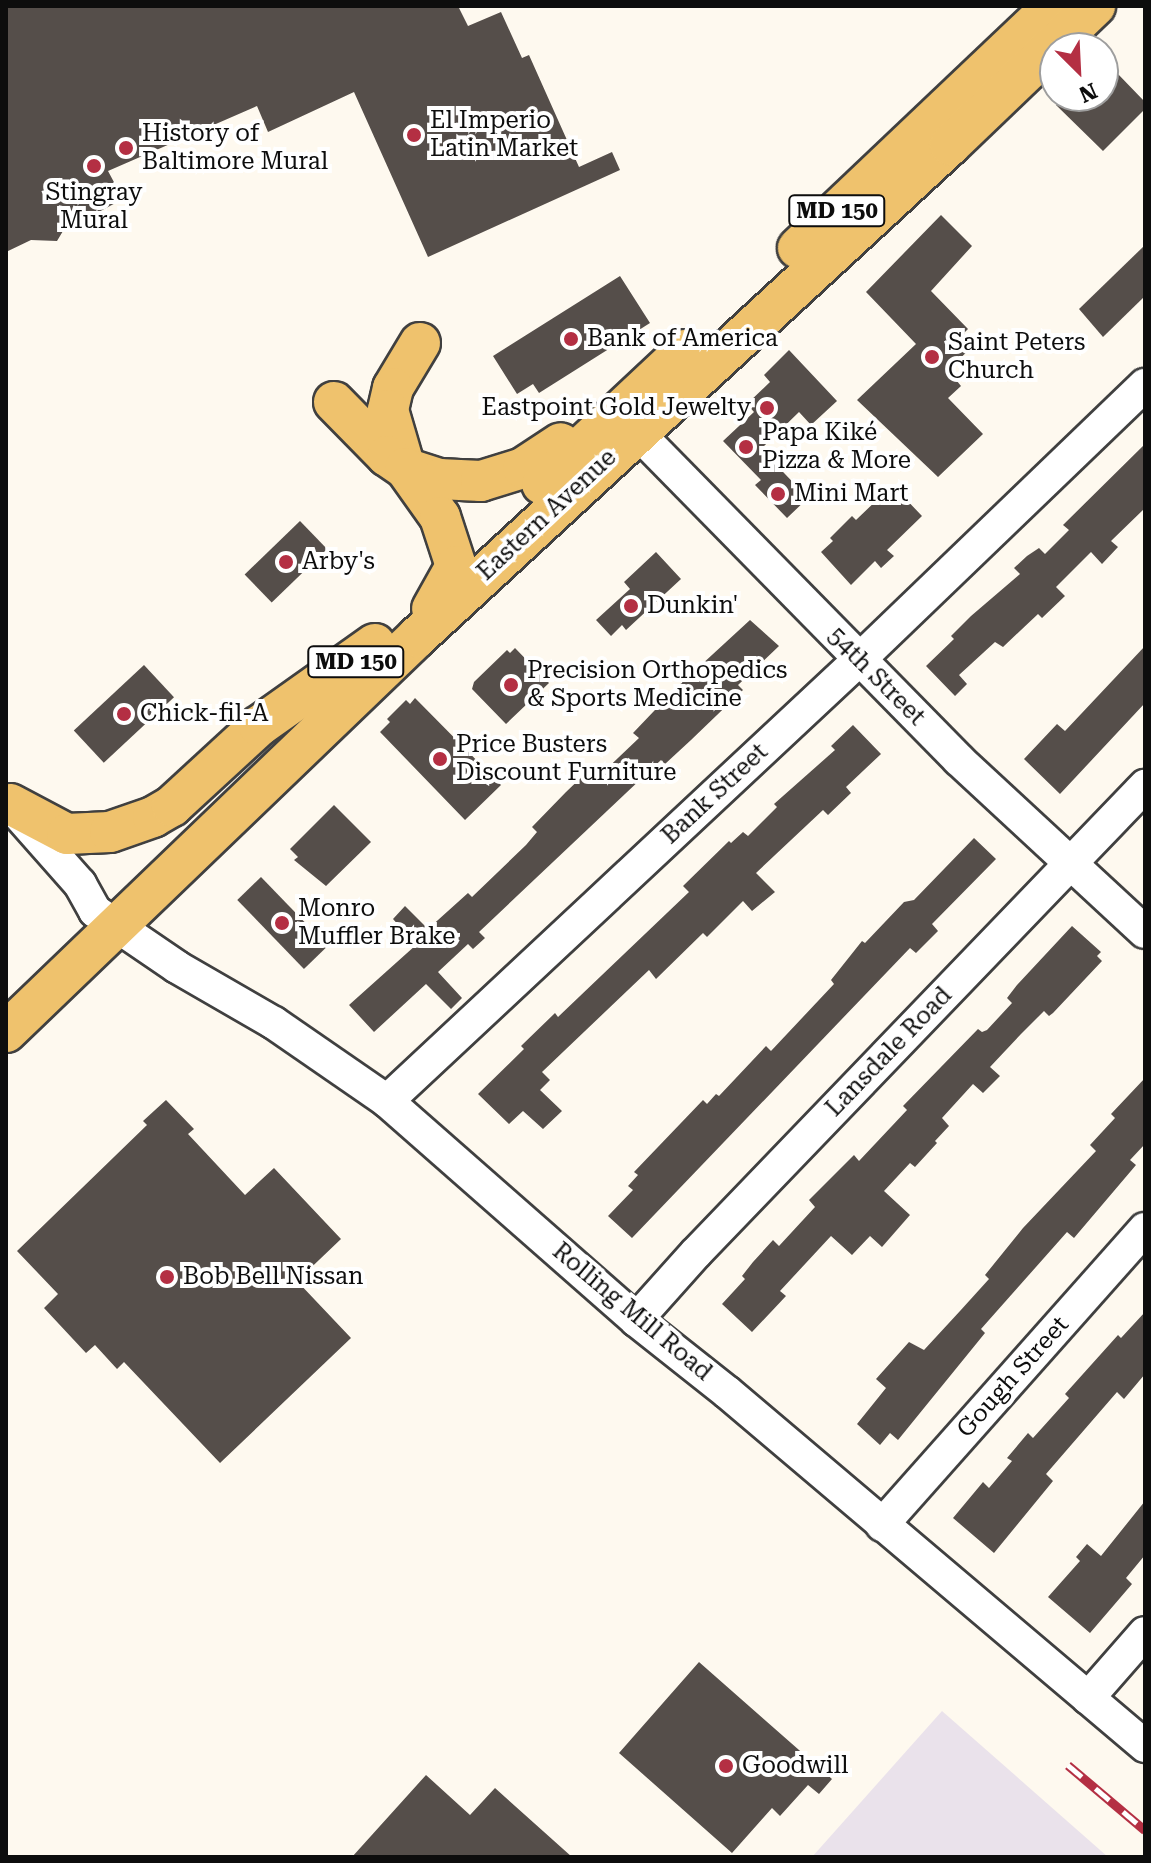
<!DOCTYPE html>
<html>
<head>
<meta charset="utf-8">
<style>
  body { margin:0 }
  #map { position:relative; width:1151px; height:1863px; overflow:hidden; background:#fef9ef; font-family:"Roboto Serif",serif }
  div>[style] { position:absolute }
  .industrial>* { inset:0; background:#eae2eb }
  .building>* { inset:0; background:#554e4a; transform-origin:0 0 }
  .roads { filter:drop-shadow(2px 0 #404040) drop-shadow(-2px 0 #404040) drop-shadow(0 2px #404040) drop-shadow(0 -2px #404040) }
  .minor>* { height:32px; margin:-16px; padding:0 16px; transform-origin:16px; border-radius:16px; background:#fff }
  .major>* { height:40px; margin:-20px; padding:0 20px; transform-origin:20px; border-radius:20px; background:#efc26d }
  .rail>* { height:9px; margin-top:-4.5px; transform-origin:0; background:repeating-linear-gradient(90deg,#fff 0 18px,#b42f43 0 36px); box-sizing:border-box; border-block:2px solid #b42f43 }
  .dots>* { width:22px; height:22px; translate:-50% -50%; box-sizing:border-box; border:4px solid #fff; border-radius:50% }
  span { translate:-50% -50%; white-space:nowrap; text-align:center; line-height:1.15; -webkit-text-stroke:8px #fff; paint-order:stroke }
  .shield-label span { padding:2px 6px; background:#fff; border:2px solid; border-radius:6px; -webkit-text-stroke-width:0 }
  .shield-label { font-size:22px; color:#0d0d0d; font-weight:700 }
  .poi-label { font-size:24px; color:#0d0d0d }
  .left { translate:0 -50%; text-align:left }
  .right { translate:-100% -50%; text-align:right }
  .street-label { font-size:24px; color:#0d0d0d }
  .frame { position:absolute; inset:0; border:8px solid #0d0d0d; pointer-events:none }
  .north { position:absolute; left:1039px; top:32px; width:80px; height:80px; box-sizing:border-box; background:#fff; border:2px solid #9e9e9e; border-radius:50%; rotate:156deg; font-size:22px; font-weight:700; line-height:32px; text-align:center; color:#0d0d0d }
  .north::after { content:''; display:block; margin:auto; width:28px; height:36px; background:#b42f43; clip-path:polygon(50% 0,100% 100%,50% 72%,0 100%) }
</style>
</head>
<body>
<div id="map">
  <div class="industrial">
    <i style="clip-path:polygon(942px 1711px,1108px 1857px,812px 1857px)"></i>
  </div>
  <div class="building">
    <i style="clip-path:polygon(6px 6px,458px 6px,468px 26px,501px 12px,522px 58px,529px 55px,579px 167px,612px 152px,620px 170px,428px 257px,354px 92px,268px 132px,257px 106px,108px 171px,123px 199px,63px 231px,57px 241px,31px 240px,6px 252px)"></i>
    <i style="clip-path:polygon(1103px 69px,1112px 78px,1117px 73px,1145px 102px,1145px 109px,1103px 151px,1056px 105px,1066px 96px,1103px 96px)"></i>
    <i style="clip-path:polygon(941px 215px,972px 246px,931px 291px,968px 329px,964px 333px,975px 344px,948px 370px,961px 386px,948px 398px,983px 434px,938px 477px,857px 400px,916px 344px,866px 292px)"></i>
    <i style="clip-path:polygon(1145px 245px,1145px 296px,1103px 337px,1079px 309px)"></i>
    <i style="clip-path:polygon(620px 276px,650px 323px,539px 393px,533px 384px,517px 394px,493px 356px)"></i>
    <i style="clip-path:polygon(789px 350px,837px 401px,811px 425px,799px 412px,761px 449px,808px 498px,787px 518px,755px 485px,761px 480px,723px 441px,754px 412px,747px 404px,770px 382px,764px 375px)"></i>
    <i style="clip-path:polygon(1145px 444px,1145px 508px,1111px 541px,1118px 547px,1102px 564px,1091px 552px,1056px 587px,1065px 596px,1042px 618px,1038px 614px,1003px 647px,995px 642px,959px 675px,967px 684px,955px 696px,926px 666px,954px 639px,951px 636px,971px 616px,1020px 574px,1014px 568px,1027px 556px,1039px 548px,1045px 554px,1069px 530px,1063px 525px)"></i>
    <i style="clip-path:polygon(900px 493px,922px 516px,887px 550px,894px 556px,881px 568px,875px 561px,851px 585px,821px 552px,833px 541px,830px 538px,852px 516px,856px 520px,880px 497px,888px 505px)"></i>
    <i style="left:300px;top:521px;width:39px;height:77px;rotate:46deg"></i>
    <i style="clip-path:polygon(656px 552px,681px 579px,626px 630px,622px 625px,611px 636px,596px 620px,630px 589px,624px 582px)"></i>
    <i style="clip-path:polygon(750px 620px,779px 646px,738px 685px,743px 690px,691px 740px,665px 764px,661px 760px,479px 932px,485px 938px,473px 949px,468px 944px,438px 972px,462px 998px,451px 1009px,426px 984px,374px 1032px,349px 1005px,416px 945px,393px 919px,405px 906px,428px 929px,468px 893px,472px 897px,526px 845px,537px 832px,532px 827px,566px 792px,589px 770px,597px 778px,639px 738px,633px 733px,675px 689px)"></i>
    <i style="clip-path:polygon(1145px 646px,1145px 703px,1060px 794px,1024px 759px,1057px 724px,1065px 731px)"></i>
    <i style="clip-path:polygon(515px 648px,549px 683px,506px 724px,472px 689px,474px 682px,507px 650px,510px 653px)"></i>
    <i style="left:144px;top:665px;width:44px;height:96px;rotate:47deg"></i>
    <i style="clip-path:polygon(415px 698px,501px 785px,465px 820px,380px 732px,390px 722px,387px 719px,406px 700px,410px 704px)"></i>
    <i style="clip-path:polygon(853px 725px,881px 754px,846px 787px,851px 793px,828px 815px,823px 810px,756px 873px,775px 892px,752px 911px,743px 901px,707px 937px,703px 933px,656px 979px,649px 970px,542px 1072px,550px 1080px,540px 1090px,562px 1111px,543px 1129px,523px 1111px,509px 1124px,478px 1094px,524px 1049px,521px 1046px,555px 1013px,558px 1017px,689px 892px,683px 886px,729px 841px,731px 843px,743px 832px,748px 836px,777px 807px,774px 804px,835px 750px,831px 746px)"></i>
    <i style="clip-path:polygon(334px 805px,371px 842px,326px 886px,294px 860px,298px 857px,290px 849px)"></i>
    <i style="clip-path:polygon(974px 838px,996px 859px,932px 924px,938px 931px,916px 953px,910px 948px,632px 1238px,608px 1216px,633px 1190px,628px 1186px,638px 1175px,634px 1172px,703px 1100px,707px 1104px,716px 1094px,719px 1096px,766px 1046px,771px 1051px,834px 984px,831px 980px,862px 941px,865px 943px,904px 902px,914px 900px)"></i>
    <i style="left:261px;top:877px;width:96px;height:33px;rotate:46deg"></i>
    <i style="clip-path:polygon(1072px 926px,1101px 952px,1097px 956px,1102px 961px,1053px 1013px,1049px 1016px,1044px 1011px,1021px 1034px,990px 1067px,1000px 1076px,983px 1093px,973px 1084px,942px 1118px,949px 1126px,935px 1141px,937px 1143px,915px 1167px,910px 1163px,884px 1191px,910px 1215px,882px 1247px,870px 1236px,852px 1255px,831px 1236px,780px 1291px,786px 1296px,752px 1332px,722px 1304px,745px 1279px,742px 1276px,753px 1262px,773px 1240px,779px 1246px,815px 1207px,809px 1200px,854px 1155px,859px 1161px,907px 1110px,903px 1106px,978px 1029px,982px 1032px,987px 1030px,1012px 1003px,1007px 998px,1017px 985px)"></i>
    <i style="clip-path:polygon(1145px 1078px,1145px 1144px,1130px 1160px,1136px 1165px,1074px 1238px,1067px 1232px,981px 1329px,985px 1333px,898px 1440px,890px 1433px,880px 1445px,857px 1424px,886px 1388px,876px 1379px,909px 1342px,924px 1350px,960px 1311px,989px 1279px,985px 1275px,1023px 1228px,1096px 1151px,1090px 1145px,1115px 1118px,1111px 1114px)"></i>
    <i style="clip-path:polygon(166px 1100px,194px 1129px,188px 1134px,245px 1195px,274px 1168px,341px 1239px,297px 1281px,351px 1338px,220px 1463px,124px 1362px,117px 1369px,95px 1345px,86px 1353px,44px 1308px,58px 1294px,17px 1251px,147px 1125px,143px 1121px)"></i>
    <i style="clip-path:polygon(1145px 1312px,1145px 1374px,1124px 1399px,1117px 1392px,1046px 1474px,1053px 1481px,994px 1553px,953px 1518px,983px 1482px,989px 1488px,1012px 1461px,1007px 1458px,1028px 1433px,1033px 1438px,1069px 1398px,1065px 1394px,1118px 1335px,1121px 1338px)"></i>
    <i style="clip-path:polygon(1145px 1501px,1145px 1555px,1126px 1578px,1132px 1584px,1090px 1633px,1048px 1597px,1080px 1561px,1076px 1557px,1087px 1544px,1101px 1556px)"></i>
    <i style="clip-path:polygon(699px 1662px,832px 1779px,819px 1794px,808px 1785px,780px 1816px,772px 1808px,732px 1853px,619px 1753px)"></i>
    <i style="clip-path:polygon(426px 1775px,470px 1815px,495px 1788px,572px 1857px,352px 1857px)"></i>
  </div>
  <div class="roads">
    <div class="minor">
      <i style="left:623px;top:418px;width:479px;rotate:45.5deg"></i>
      <i style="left:959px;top:760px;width:253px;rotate:42.8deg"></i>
      <i style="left:18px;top:814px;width:94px;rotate:48.5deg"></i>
      <i style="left:80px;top:884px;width:31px;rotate:61deg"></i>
      <i style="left:95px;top:911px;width:99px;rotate:34.3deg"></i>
      <i style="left:177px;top:967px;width:112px;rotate:30deg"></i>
      <i style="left:274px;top:1023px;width:137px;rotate:34.6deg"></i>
      <i style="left:387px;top:1101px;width:332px;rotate:41.3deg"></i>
      <i style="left:636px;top:1320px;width:116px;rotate:38.4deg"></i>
      <i style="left:727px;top:1392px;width:548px;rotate:40.26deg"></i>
      <i style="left:387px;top:1101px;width:646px;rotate:-43.06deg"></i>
      <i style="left:859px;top:660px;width:397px;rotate:-43.9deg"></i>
      <i style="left:636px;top:1320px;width:90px;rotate:-48.2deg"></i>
      <i style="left:696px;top:1253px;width:648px;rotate:-46.13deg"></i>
      <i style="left:882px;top:1525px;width:396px;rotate:-48.4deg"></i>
      <i style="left:1088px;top:1698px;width:86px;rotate:-48.8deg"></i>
    </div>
    <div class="major">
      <i style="left:798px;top:248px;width:352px;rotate:-43.5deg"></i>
      <i style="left:420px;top:343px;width:52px;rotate:121deg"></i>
      <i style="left:393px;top:388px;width:23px;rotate:103deg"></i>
      <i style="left:388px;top:410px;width:60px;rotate:73.7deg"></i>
      <i style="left:405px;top:468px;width:36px;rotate:18deg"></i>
      <i style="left:439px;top:479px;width:42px;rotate:2.7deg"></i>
      <i style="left:481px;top:481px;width:44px;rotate:-17.2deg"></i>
      <i style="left:523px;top:468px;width:45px;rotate:-33.3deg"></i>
      <i style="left:334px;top:402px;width:76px;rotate:45.5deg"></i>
      <i style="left:387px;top:456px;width:22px;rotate:34deg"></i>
      <i style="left:405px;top:468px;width:60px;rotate:54.5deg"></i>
      <i style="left:440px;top:517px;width:52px;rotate:71.9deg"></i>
      <i style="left:456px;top:566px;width:49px;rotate:119.2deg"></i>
      <i style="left:542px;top:484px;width:196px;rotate:-43.1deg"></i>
      <i style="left:10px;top:804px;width:64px;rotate:27.8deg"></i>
      <i style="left:67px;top:834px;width:43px;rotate:-2.7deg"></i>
      <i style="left:110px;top:832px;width:46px;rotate:-19.2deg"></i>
      <i style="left:153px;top:817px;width:22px;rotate:-30deg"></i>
      <i style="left:172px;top:806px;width:118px;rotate:-42.6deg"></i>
      <i style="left:259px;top:726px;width:142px;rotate:-35.3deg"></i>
      <i style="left:6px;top:1032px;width:570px;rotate:-43.86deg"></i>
      <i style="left:417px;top:637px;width:725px;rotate:-42.71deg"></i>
      <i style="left:950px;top:145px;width:201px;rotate:-43.8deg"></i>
    </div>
  </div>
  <div class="rail">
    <i style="left:1068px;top:1765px;width:101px;rotate:40.2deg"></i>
  </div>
  <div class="dots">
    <i style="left:414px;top:135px;background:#b42f43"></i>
    <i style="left:126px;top:148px;background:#b42f43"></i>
    <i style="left:94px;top:166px;background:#b42f43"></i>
    <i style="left:571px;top:339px;background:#b42f43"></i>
    <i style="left:932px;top:357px;background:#b42f43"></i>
    <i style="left:767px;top:408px;background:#b42f43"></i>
    <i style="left:746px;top:447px;background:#b42f43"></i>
    <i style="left:778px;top:494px;background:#b42f43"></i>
    <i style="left:286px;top:562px;background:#b42f43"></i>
    <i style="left:631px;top:606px;background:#b42f43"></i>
    <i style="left:511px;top:685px;background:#b42f43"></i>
    <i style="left:124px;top:714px;background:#b42f43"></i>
    <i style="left:440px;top:759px;background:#b42f43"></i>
    <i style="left:282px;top:923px;background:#b42f43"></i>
    <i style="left:167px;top:1277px;background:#b42f43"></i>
    <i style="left:726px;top:1766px;background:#b42f43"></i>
  </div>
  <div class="shield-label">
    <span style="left:837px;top:211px">MD 150</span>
    <span style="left:356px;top:662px">MD 150</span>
  </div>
  <div class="poi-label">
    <span class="left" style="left:430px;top:135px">El Imperio<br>Latin Market</span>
    <span class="left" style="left:142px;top:148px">History of<br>Baltimore Mural</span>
    <span style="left:94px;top:207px">Stingray<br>Mural</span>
    <span class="left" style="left:587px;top:339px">Bank of America</span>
    <span class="left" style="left:948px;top:357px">Saint Peters<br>Church</span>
    <span class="right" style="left:751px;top:408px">Eastpoint Gold Jewelty</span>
    <span class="left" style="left:762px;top:447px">Papa Kiké<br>Pizza &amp; More</span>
    <span class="left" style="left:794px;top:494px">Mini Mart</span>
    <span class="left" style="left:302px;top:562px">Arby's</span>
    <span class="left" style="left:647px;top:606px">Dunkin'</span>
    <span class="left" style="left:527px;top:685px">Precision Orthopedics<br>&amp; Sports Medicine</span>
    <span class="left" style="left:140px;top:714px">Chick-fil-A</span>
    <span class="left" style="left:456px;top:759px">Price Busters<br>Discount Furniture</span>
    <span class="left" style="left:298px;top:923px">Monro<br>Muffler Brake</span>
    <span class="left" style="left:183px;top:1277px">Bob Bell Nissan</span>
    <span class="left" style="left:742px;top:1766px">Goodwill</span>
  </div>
  <div class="street-label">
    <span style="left:547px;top:515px;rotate:-43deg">Eastern Avenue</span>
    <span style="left:876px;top:677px;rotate:45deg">54th Street</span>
    <span style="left:715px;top:794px;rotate:-43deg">Bank Street</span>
    <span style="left:889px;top:1052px;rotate:-46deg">Lansdale Road</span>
    <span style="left:632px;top:1312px;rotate:40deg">Rolling Mill Road</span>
    <span style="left:1013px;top:1377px;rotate:-48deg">Gough Street</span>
  </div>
  <div class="frame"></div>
  <div class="north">N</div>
</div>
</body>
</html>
